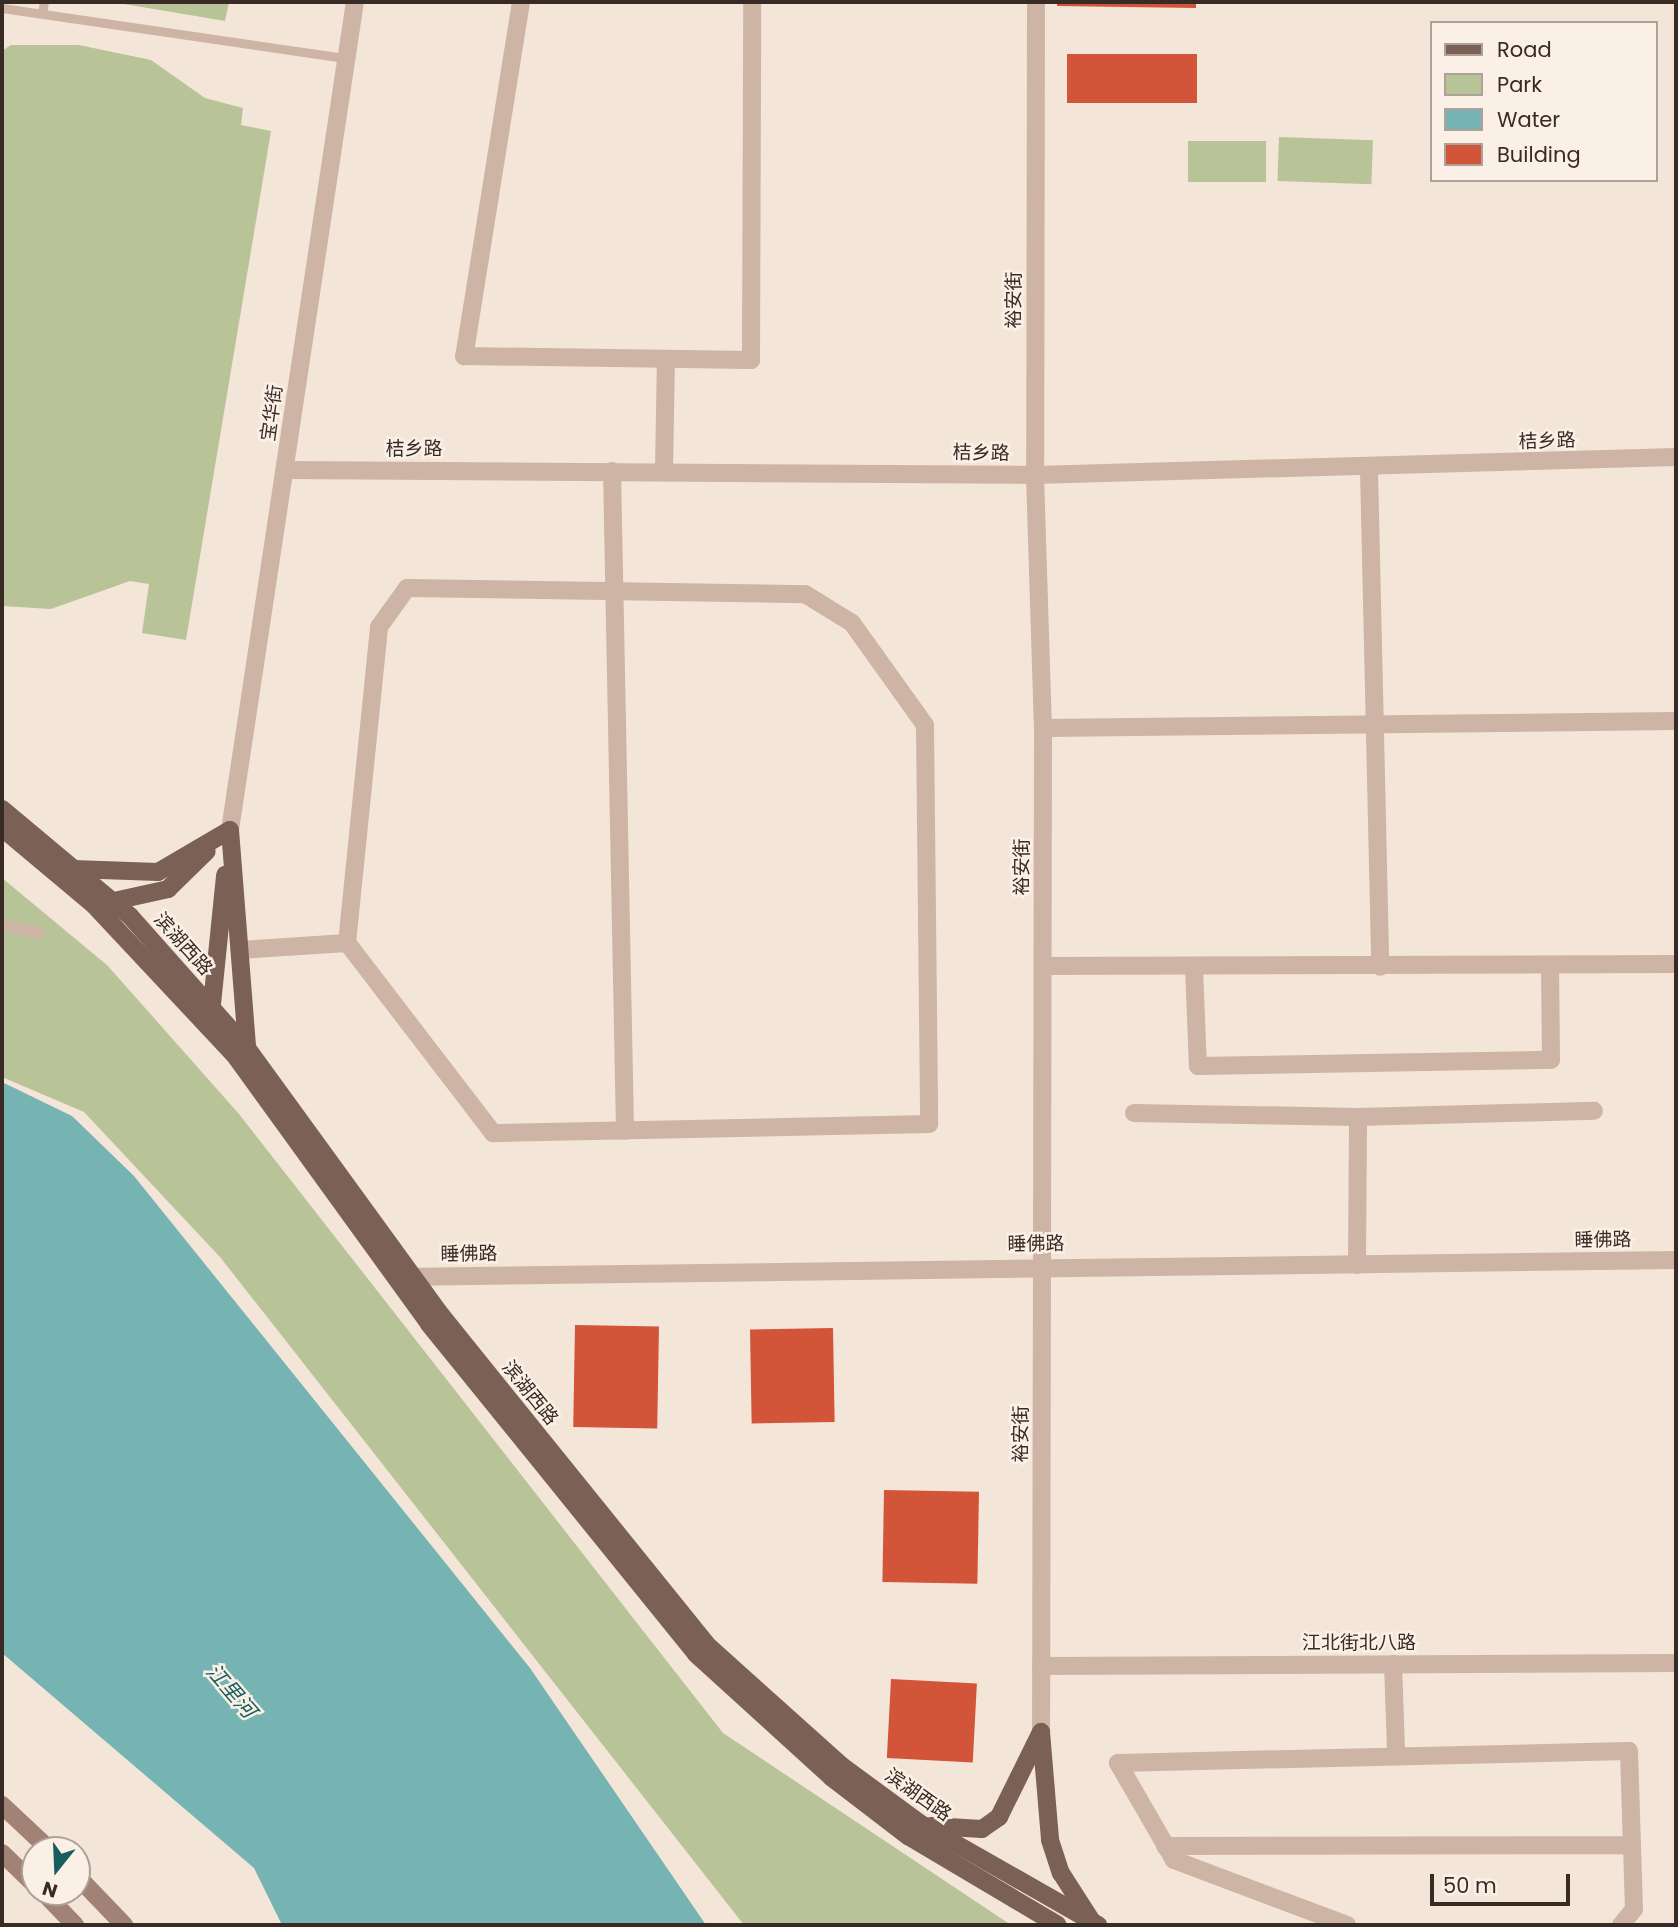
<!DOCTYPE html>
<html>
<head>
<meta charset="utf-8">
<style>
  body { margin:0 }
  #map { position:relative; width:1678px; height:1927px; overflow:hidden; background:#f4e5d9; font-family:Poppins,"Noto Sans SC",sans-serif }
  div>[style] { position:absolute }
  .green>* { inset:0; background:#b8c497; transform-origin:0 0 }
  .water>* { inset:0; background:#75b4b2 }
  .building>* { inset:0; background:#d25439; transform-origin:0 0 }
  .service>* { height:9px; margin:-4.5px; padding:0 4.5px; transform-origin:4.5px; border-radius:4.5px; background:#cdb4a4 }
  .pedestrian>* { height:12px; margin:-6px; padding:0 6px; transform-origin:6px; border-radius:6px; background:#cdb4a4 }
  .minor>* { height:18px; margin:-9px; padding:0 9px; transform-origin:9px; border-radius:9px; background:#cdb4a4 }
  .secondary>* { height:18px; margin:-9px; padding:0 9px; transform-origin:9px; border-radius:9px; background:#a18275 }
  .primary>* { height:18px; margin:-9px; padding:0 9px; transform-origin:9px; border-radius:9px; background:#7b6056 }
  span { translate:-50% -50%; white-space:nowrap; text-align:center; line-height:1.15; -webkit-text-stroke:5px #fbf0e6; paint-order:stroke }
  .street-label { font-size:19px; color:#382b26 }
  .water-label { font-size:21px; color:#175d5d; font-style:italic }
  .frame { position:absolute; inset:0; border:4px solid #382b26; pointer-events:none }
  .legend { position:absolute; left:1430px; top:21px; width:228px; height:161px; box-sizing:border-box; background:#fbf0e6; border:2px solid #ada199; margin:0; padding:9px 12px; list-style:none; font-size:21px; color:#382b26 }
  .legend li { display:flex; align-items:center; gap:14px; height:35px }
  .legend b { width:35px; border:2px solid #ada199 }
  .north { position:absolute; left:21px; top:1836px; width:70px; height:70px; box-sizing:border-box; background:#fbf0e6; border:2px solid #ada199; border-radius:50%; rotate:198deg; font-size:19px; font-weight:700; line-height:28px; text-align:center; color:#382b26 }
  .north::after { content:''; display:block; margin:auto; width:24px; height:32px; background:#175d5d; clip-path:polygon(50% 0,100% 100%,50% 72%,0 100%) }
  .scale { position:absolute; left:1430px; top:1874px; width:140px; height:32px; box-sizing:border-box; border:4px solid #382b26; border-top:0; padding-left:9px; font-size:21px; line-height:24px; white-space:nowrap; color:#382b26; -webkit-text-stroke:5px #fbf0e6; paint-order:stroke }
</style>
</head>
<body>
<div id="map">
  <div class="green">
    <i style="clip-path:polygon(112px 2px,229px 2px,225px 21px)"></i>
    <i style="clip-path:polygon(11px 45px,79px 45px,151px 60px,205px 98px,243px 108px,241px 125px,271px 131px,186px 640px,142px 633px,149px 584px,130px 581px,51px 609px,2px 606px,2px 51px)"></i>
    <i style="left:1279px;top:137px;width:94px;height:44px;rotate:2deg"></i>
    <i style="left:1188px;top:141px;width:78px;height:41px"></i>
    <i style="clip-path:polygon(2px 878px,107px 965px,239px 1114px,723px 1733px,1011px 1925px,744px 1925px,220px 1257px,84px 1112px,2px 1077px)"></i>
  </div>
  <div class="water">
    <i style="clip-path:polygon(2px 1082px,72px 1116px,134px 1176px,530px 1668px,706px 1925px,282px 1925px,254px 1868px,2px 1653px)"></i>
  </div>
  <div class="building">
    <i style="clip-path:polygon(1057px 2px,1196px 2px,1196px 8px,1057px 6px)"></i>
    <i style="left:1067px;top:54px;width:130px;height:49px"></i>
    <i style="left:575px;top:1325px;width:84px;height:102px;rotate:1deg"></i>
    <i style="left:833px;top:1328px;width:94px;height:83px;rotate:89deg"></i>
    <i style="left:884px;top:1490px;width:95px;height:92px;rotate:1deg"></i>
    <i style="left:891px;top:1679px;width:86px;height:79px;rotate:3deg"></i>
  </div>
  <div class="service">
    <i style="left:2px;top:8px;width:348px;rotate:8.3deg"></i>
    <i style="left:42px;top:13px;width:11px;rotate:-80deg"></i>
  </div>
  <div class="pedestrian">
    <i style="left:2px;top:925px;width:38px;rotate:12deg"></i>
  </div>
  <div class="minor">
    <i style="left:521px;top:2px;width:359px;rotate:99.1deg"></i>
    <i style="left:464px;top:356px;width:287px;rotate:0.8deg"></i>
    <i style="left:751px;top:360px;width:358px;rotate:-89.8deg"></i>
    <i style="left:1036px;top:2px;width:473px;rotate:90.1deg"></i>
    <i style="left:1035px;top:475px;width:253px;rotate:88.2deg"></i>
    <i style="left:1043px;top:728px;width:1004px;rotate:90.11deg"></i>
    <i style="left:1369px;top:469px;width:498px;rotate:88.7deg"></i>
    <i style="left:285px;top:470px;width:750px;rotate:0.38deg"></i>
    <i style="left:1035px;top:475px;width:641px;rotate:-1.61deg"></i>
    <i style="left:612px;top:471px;width:660px;rotate:88.87deg"></i>
    <i style="left:664px;top:471px;width:112px;rotate:-89deg"></i>
    <i style="left:407px;top:588px;width:398px;rotate:0.9deg"></i>
    <i style="left:805px;top:594px;width:55px;rotate:31.7deg"></i>
    <i style="left:852px;top:623px;width:125px;rotate:54.4deg"></i>
    <i style="left:925px;top:725px;width:399px;rotate:89.4deg"></i>
    <i style="left:929px;top:1124px;width:436px;rotate:178.8deg"></i>
    <i style="left:493px;top:1133px;width:240px;rotate:-127.5deg"></i>
    <i style="left:347px;top:943px;width:318px;rotate:-84.2deg"></i>
    <i style="left:379px;top:627px;width:48px;rotate:-54.3deg"></i>
    <i style="left:1043px;top:728px;width:633px;rotate:-0.63deg"></i>
    <i style="left:230px;top:830px;width:837px;rotate:-81.42deg"></i>
    <i style="left:240px;top:950px;width:107px;rotate:-3.7deg"></i>
    <i style="left:1043px;top:966px;width:633px;rotate:-0.18deg"></i>
    <i style="left:1194px;top:968px;width:98px;rotate:87.7deg"></i>
    <i style="left:1198px;top:1066px;width:353px;rotate:-1deg"></i>
    <i style="left:1551px;top:1060px;width:94px;rotate:-90.6deg"></i>
    <i style="left:1134px;top:1113px;width:224px;rotate:1deg"></i>
    <i style="left:1358px;top:1117px;width:236px;rotate:-1.5deg"></i>
    <i style="left:1357px;top:1265px;width:148px;rotate:-89.6deg"></i>
    <i style="left:402px;top:1277px;width:1274px;rotate:-0.76deg"></i>
    <i style="left:1393px;top:1664px;width:88px;rotate:88deg"></i>
    <i style="left:1041px;top:1666px;width:635px;rotate:-0.27deg"></i>
    <i style="left:1165px;top:1846px;width:467px;rotate:-0.1deg"></i>
    <i style="left:1347px;top:1925px;width:185px;rotate:-159.4deg"></i>
    <i style="left:1174px;top:1860px;width:112px;rotate:-120deg"></i>
    <i style="left:1118px;top:1763px;width:511px;rotate:-1.35deg"></i>
    <i style="left:1629px;top:1751px;width:158px;rotate:88.2deg"></i>
    <i style="left:1634px;top:1909px;width:21px;rotate:129deg"></i>
  </div>
  <div class="secondary">
    <i style="left:2px;top:1805px;width:66px;rotate:43.2deg"></i>
    <i style="left:2px;top:1853px;width:46px;rotate:44.1deg"></i>
    <i style="left:77px;top:1876px;width:68px;rotate:46.2deg"></i>
    <i style="left:43px;top:1892px;width:46px;rotate:45.9deg"></i>
  </div>
  <div class="primary">
    <i style="left:2px;top:809px;width:167px;rotate:39.9deg"></i>
    <i style="left:130px;top:916px;width:176px;rotate:48.4deg"></i>
    <i style="left:247px;top:1048px;width:330px;rotate:54deg"></i>
    <i style="left:441px;top:1315px;width:422px;rotate:51.1deg"></i>
    <i style="left:706px;top:1644px;width:183px;rotate:41.9deg"></i>
    <i style="left:842px;top:1766px;width:98px;rotate:36.3deg"></i>
    <i style="left:921px;top:1824px;width:204px;rotate:29.7deg"></i>
    <i style="left:2px;top:828px;width:120px;rotate:39.9deg"></i>
    <i style="left:94px;top:905px;width:208px;rotate:46.9deg"></i>
    <i style="left:236px;top:1057px;width:329px;rotate:54.1deg"></i>
    <i style="left:429px;top:1324px;width:424px;rotate:51deg"></i>
    <i style="left:696px;top:1654px;width:183px;rotate:42.3deg"></i>
    <i style="left:831px;top:1777px;width:97px;rotate:37.5deg"></i>
    <i style="left:908px;top:1836px;width:174px;rotate:30.7deg"></i>
    <i style="left:230px;top:830px;width:219px;rotate:85.5deg"></i>
    <i style="left:73px;top:869px;width:85px;rotate:2deg"></i>
    <i style="left:158px;top:872px;width:83px;rotate:-30.3deg"></i>
    <i style="left:105px;top:903px;width:65px;rotate:-12.5deg"></i>
    <i style="left:168px;top:889px;width:54px;rotate:-44.3deg"></i>
    <i style="left:211px;top:1014px;width:140px;rotate:-84.2deg"></i>
    <i style="left:931px;top:1826px;width:51px;rotate:3.4deg"></i>
    <i style="left:982px;top:1829px;width:21px;rotate:-35deg"></i>
    <i style="left:999px;top:1817px;width:95px;rotate:-63.7deg"></i>
    <i style="left:1041px;top:1732px;width:108px;rotate:85.2deg"></i>
    <i style="left:1050px;top:1840px;width:35px;rotate:72deg"></i>
    <i style="left:1061px;top:1873px;width:56px;rotate:57.4deg"></i>
  </div>
  <div class="street-label">
    <span style="left:1014px;top:300px;rotate:-90deg">裕安街</span>
    <span style="left:272px;top:413px;rotate:-82deg">宝华街</span>
    <span style="left:1547px;top:441px;rotate:-2deg">桔乡路</span>
    <span style="left:414px;top:449px">桔乡路</span>
    <span style="left:981px;top:453px;rotate:1deg">桔乡路</span>
    <span style="left:1022px;top:867px;rotate:-90deg">裕安街</span>
    <span style="left:183px;top:944px;rotate:48deg">滨湖西路</span>
    <span style="left:1603px;top:1240px;rotate:-1deg">睡佛路</span>
    <span style="left:1036px;top:1244px;rotate:-1deg">睡佛路</span>
    <span style="left:469px;top:1254px;rotate:-1deg">睡佛路</span>
    <span style="left:530px;top:1393px;rotate:51deg">滨湖西路</span>
    <span style="left:1021px;top:1434px;rotate:-90deg">裕安街</span>
    <span style="left:1359px;top:1643px">江北街北八路</span>
    <span style="left:918px;top:1795px;rotate:35deg">滨湖西路</span>
  </div>
  <div class="water-label">
    <span style="left:231px;top:1691px;rotate:49deg">江里河</span>
  </div>
  <div class="frame"></div>
  <ul class="legend">
  <li><b style="height:9px;background:#7b6056"></b>Road</li>
  <li><b style="height:19px;background:#b8c497"></b>Park</li>
  <li><b style="height:19px;background:#75b4b2"></b>Water</li>
  <li><b style="height:19px;background:#d25439"></b>Building</li>
  </ul>
  <div class="north">N</div>
  <div class="scale">50 m</div>
</div>
</body>
</html>
